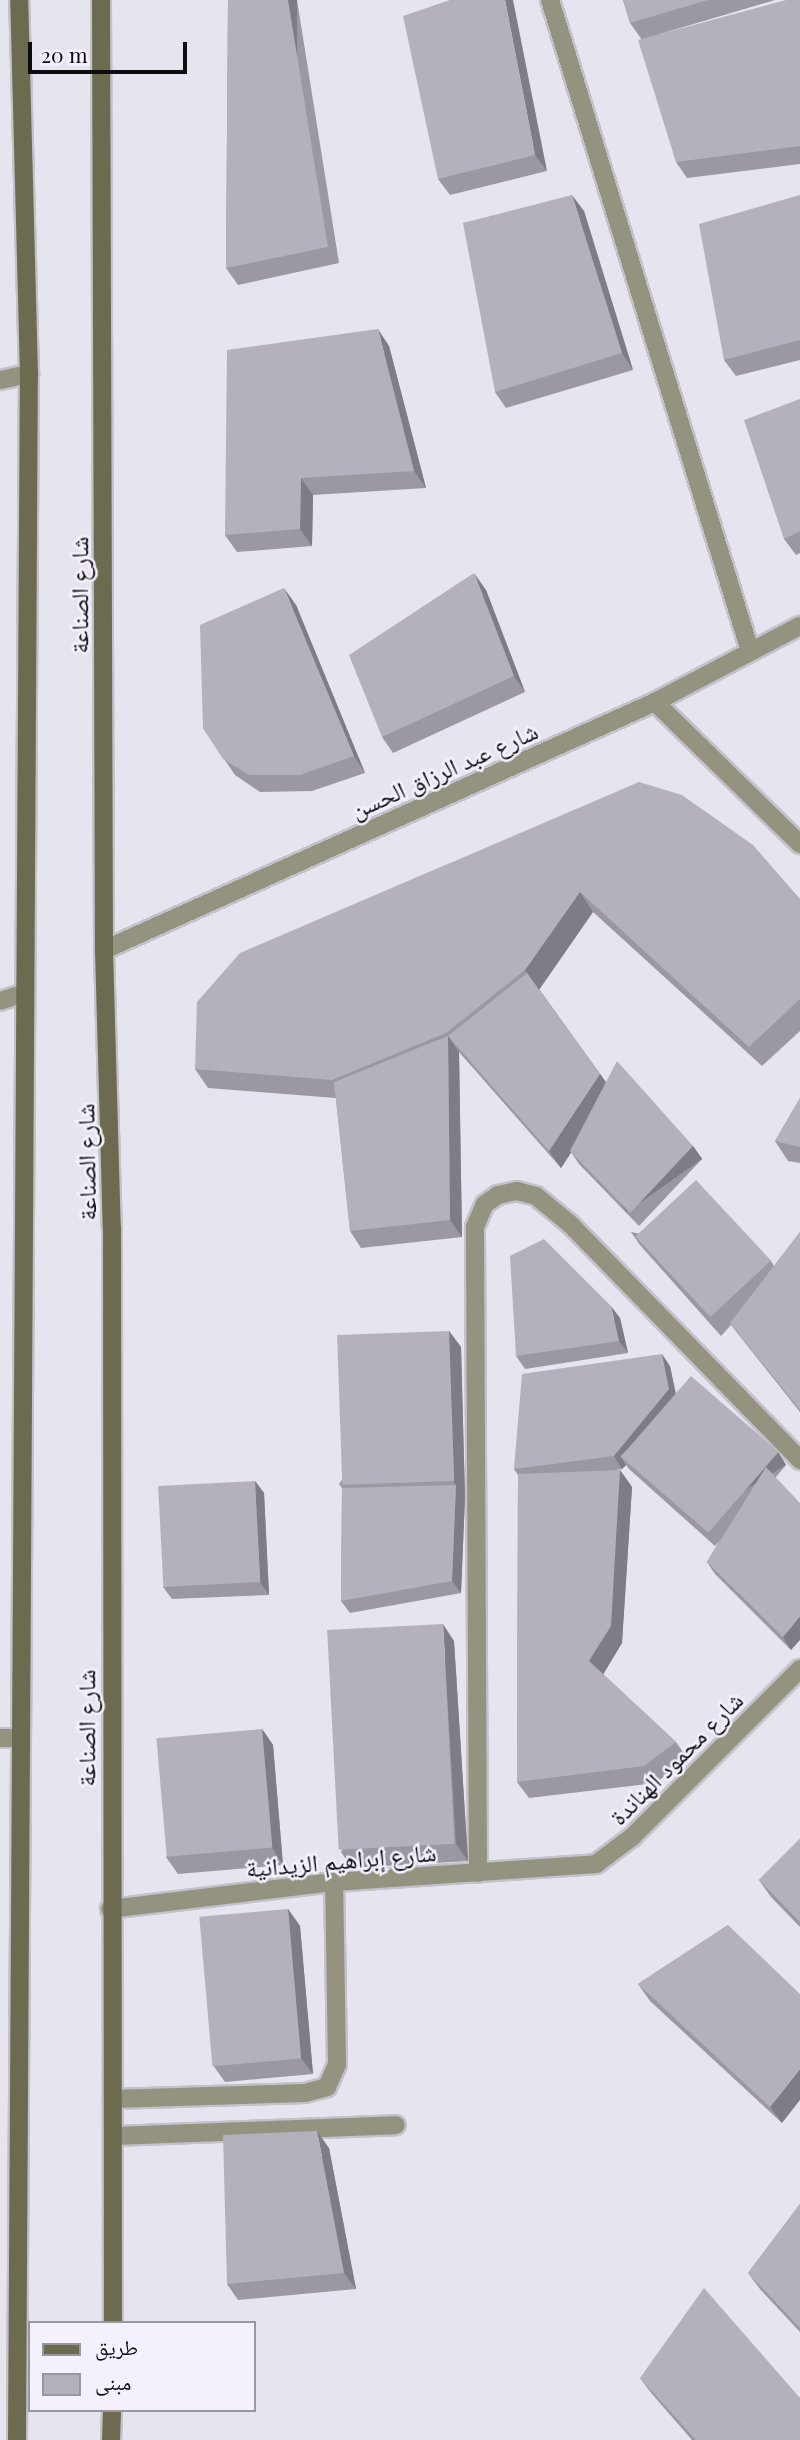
<!DOCTYPE html>
<html>
<head>
<meta charset="utf-8">
<style>
  body { margin:0 }
  #map { position:relative; width:800px; height:2440px; overflow:hidden; background:#e6e4ef; font-family:"Playfair Display","Noto Naskh Arabic",serif }
  div>[style] { position:absolute }
  .roads { filter:drop-shadow(2px 0 #c3c2cb) drop-shadow(-2px 0 #c3c2cb) drop-shadow(0 2px #c3c2cb) drop-shadow(0 -2px #c3c2cb) }
  .service>* { height:18px; margin:-9px; padding:0 9px; transform-origin:9px; border-radius:9px; background:#939380 }
  .minor>* { height:18px; margin:-9px; padding:0 9px; transform-origin:9px; border-radius:9px; background:#939380 }
  .tertiary>* { height:18px; margin:-9px; padding:0 9px; transform-origin:9px; border-radius:9px; background:#939380 }
  .secondary>* { height:18px; margin:-9px; padding:0 9px; transform-origin:9px; border-radius:9px; background:#6c6b50 }
  .wall>* { inset:0; background:#9b98a2 }
  .shaded-wall>* { inset:0; background:#7e7c84; transform-origin:0 0 }
  .building>* { inset:0; background:#b4b1bc; transform-origin:0 0 }
  span { translate:-50% -50%; white-space:nowrap; text-align:center; line-height:1.15; -webkit-text-stroke:5px #f4f1fc; paint-order:stroke }
  .street-label { font-size:24px; color:#0d0d10 }
  .legend { position:absolute; left:28px; top:2321px; width:228px; height:91px; box-sizing:border-box; background:#f4f1fc; border:2px solid #98969e; margin:0; padding:9px 12px; list-style:none; font-size:21px; color:#0d0d10 }
  .legend li { display:flex; align-items:center; gap:14px; height:35px }
  .legend b { width:35px; border:2px solid #98969e }
  .scale { position:absolute; left:28px; top:42px; width:159px; height:32px; box-sizing:border-box; border:4px solid #0d0d10; border-top:0; padding-left:9px; font-size:21px; line-height:24px; white-space:nowrap; color:#0d0d10; -webkit-text-stroke:5px #f4f1fc; paint-order:stroke }
</style>
</head>
<body>
<div id="map">
  <div class="roads">
    <div class="service">
      <i style="left:113px;top:2099px;width:192px;rotate:-1.8deg"></i>
      <i style="left:305px;top:2093px;width:23px;rotate:-15deg"></i>
      <i style="left:327px;top:2087px;width:24px;rotate:-66deg"></i>
      <i style="left:337px;top:2065px;width:183px;rotate:-90.9deg"></i>
      <i style="left:115px;top:2136px;width:281px;rotate:-2.2deg"></i>
    </div>
    <div class="minor">
      <i style="left:550px;top:0;width:681px;rotate:72.92deg"></i>
      <i style="left:0;top:380px;width:30px;rotate:-12deg"></i>
      <i style="left:655px;top:702px;width:203px;rotate:44.4deg"></i>
      <i style="left:0;top:1738px;width:21px"></i>
      <i style="left:478px;top:1873px;width:646px;rotate:-90.27deg"></i>
      <i style="left:475px;top:1227px;width:25px;rotate:-67deg"></i>
      <i style="left:485px;top:1204px;width:16px;rotate:-35deg"></i>
      <i style="left:498px;top:1195px;width:19px;rotate:-12deg"></i>
      <i style="left:517px;top:1191px;width:20px;rotate:15deg"></i>
      <i style="left:536px;top:1196px;width:44px;rotate:39.5deg"></i>
      <i style="left:570px;top:1224px;width:330px;rotate:45.7deg"></i>
      <i style="left:110px;top:1909px;width:226px;rotate:-6.9deg"></i>
      <i style="left:334px;top:1882px;width:263px;rotate:-3.9deg"></i>
      <i style="left:596px;top:1864px;width:45px;rotate:-36.9deg"></i>
      <i style="left:632px;top:1837px;width:238px;rotate:-45deg"></i>
    </div>
    <div class="tertiary">
      <i style="left:104px;top:950px;width:604px;rotate:-24.23deg"></i>
      <i style="left:655px;top:702px;width:164px;rotate:-27.7deg"></i>
      <i style="left:0;top:1001px;width:25px;rotate:-18deg"></i>
    </div>
    <div class="secondary">
      <i style="left:101px;top:0;width:950px;rotate:89.82deg"></i>
      <i style="left:104px;top:950px;width:278px;rotate:88.4deg"></i>
      <i style="left:112px;top:1228px;width:1095px;rotate:89.95deg"></i>
      <i style="left:17px;top:2440px;width:2066px;rotate:-89.67deg"></i>
      <i style="left:29px;top:374px;width:374px;rotate:-91.5deg"></i>
      <i style="left:111px;top:2440px;width:30px;rotate:-88deg"></i>
    </div>
  </div>
  <div class="wall">
    <i style="clip-path:polygon(228px 0,297px 0,339px 263px,238px 285px,226px 268px)"></i>
    <i style="clip-path:polygon(450px 0,547px 171px,450px 195px,438px 179px)"></i>
    <i style="clip-path:polygon(623px 0,775px 0,653px 36px,800px 0,800px 164px,687px 178px,676px 162px,642px 40px,630px 23px)"></i>
    <i style="clip-path:polygon(800px 195px,800px 360px,736px 376px,724px 360px)"></i>
    <i style="clip-path:polygon(584px 211px,633px 370px,506px 408px,495px 392px)"></i>
    <i style="clip-path:polygon(389px 346px,426px 488px,313px 495px,312px 546px,237px 552px,225px 535px)"></i>
    <i style="clip-path:polygon(800px 399px,800px 553px,796px 555px,784px 539px)"></i>
    <i style="clip-path:polygon(486px 590px,525px 692px,393px 753px,382px 737px)"></i>
    <i style="clip-path:polygon(296px 605px,365px 773px,312px 791px,260px 792px,235px 775px,203px 728px)"></i>
    <i style="clip-path:polygon(639px 782px,800px 899px,800px 1031px,762px 1066px,593px 912px,539px 989px,606px 1082px,693px 1146px,702px 1159px,639px 1226px,579px 1164px,571px 1152px,561px 1168px,459px 1052px,462px 1237px,361px 1248px,350px 1231px,336px 1098px,208px 1088px,195px 1069px)"></i>
    <i style="clip-path:polygon(800px 1098px,800px 1163px,788px 1161px,775px 1141px)"></i>
    <i style="clip-path:polygon(631px 1232px,771px 1261px,774px 1266px,800px 1232px,800px 1412px,742px 1339px,731px 1325px,721px 1336px,640px 1245px)"></i>
    <i style="clip-path:polygon(620px 1318px,628px 1353px,525px 1369px,516px 1356px)"></i>
    <i style="clip-path:polygon(449px 1331px,461px 1347px,465px 1497px,461px 1593px,350px 1613px,341px 1601px,342px 1488px,339px 1484px)"></i>
    <i style="clip-path:polygon(670px 1366px,676px 1393px,778px 1452px,786px 1465px,776px 1477px,791px 1650px,715px 1574px,707px 1562px,720px 1540px,715px 1546px,629px 1469px,626px 1465px,622px 1469px,610px 1471px,620px 1470px,632px 1487px,622px 1643px,603px 1674px,676px 1742px,687px 1758px,656px 1783px,529px 1798px,517px 1782px,518px 1475px,514px 1469px)"></i>
    <i style="clip-path:polygon(255px 1481px,264px 1493px,269px 1595px,172px 1599px,163px 1587px)"></i>
    <i style="clip-path:polygon(454px 1641px,468px 1861px,352px 1868px,341px 1852px)"></i>
    <i style="clip-path:polygon(262px 1729px,273px 1745px,283px 1865px,178px 1874px,166px 1857px)"></i>
    <i style="clip-path:polygon(800px 1839px,800px 1927px,771px 1897px,759px 1880px)"></i>
    <i style="clip-path:polygon(288px 1909px,300px 1926px,313px 2074px,225px 2082px,213px 2065px)"></i>
    <i style="clip-path:polygon(728px 1925px,782px 2123px,650px 2001px,638px 1984px)"></i>
    <i style="clip-path:polygon(329px 2148px,356px 2289px,238px 2300px,227px 2284px)"></i>
    <i style="clip-path:polygon(800px 2204px,800px 2332px,760px 2289px,748px 2273px)"></i>
    <i style="clip-path:polygon(640px 2378px,800px 2440px,692px 2440px,652px 2394px)"></i>
  </div>
  <div class="shaded-wall">
    <i style="left:288px;top:0;width:9px;height:250px"></i>
    <i style="clip-path:polygon(505px 0,513px 0,547px 171px,535px 155px)"></i>
    <i style="clip-path:polygon(572px 195px,584px 211px,633px 370px,622px 353px)"></i>
    <i style="clip-path:polygon(378px 329px,389px 346px,426px 488px,414px 471px)"></i>
    <i style="clip-path:polygon(301px 478px,313px 495px,312px 546px,300px 529px)"></i>
    <i style="clip-path:polygon(474px 573px,486px 590px,525px 692px,514px 676px)"></i>
    <i style="clip-path:polygon(284px 588px,296px 605px,365px 773px,354px 756px)"></i>
    <i style="clip-path:polygon(580px 892px,593px 912px,539px 990px,525px 970px)"></i>
    <i style="clip-path:polygon(448px 1036px,459px 1052px,462px 1237px,450px 1220px)"></i>
    <i style="clip-path:polygon(600px 1074px,612px 1091px,561px 1168px,549px 1151px)"></i>
    <i style="left:693px;top:1146px;width:16px;height:92px;rotate:55deg"></i>
    <i style="clip-path:polygon(611px 1306px,620px 1318px,628px 1353px,619px 1341px)"></i>
    <i style="clip-path:polygon(449px 1331px,461px 1347px,465px 1497px,461px 1593px,452px 1581px,456px 1485px,453px 1481px)"></i>
    <i style="clip-path:polygon(662px 1354px,670px 1366px,677px 1402px,620px 1456px,626px 1465px,622px 1469px,614px 1456px)"></i>
    <i style="left:778px;top:1452px;width:15px;height:108px;rotate:58deg"></i>
    <i style="clip-path:polygon(620px 1470px,632px 1487px,622px 1643px,601px 1678px,589px 1661px)"></i>
    <i style="clip-path:polygon(255px 1481px,264px 1493px,269px 1595px,260px 1582px)"></i>
    <i style="clip-path:polygon(800px 1616px,800px 1640px,791px 1650px,783px 1637px)"></i>
    <i style="clip-path:polygon(443px 1624px,454px 1641px,468px 1861px,456px 1844px)"></i>
    <i style="clip-path:polygon(262px 1729px,273px 1745px,283px 1865px,272px 1848px)"></i>
    <i style="clip-path:polygon(288px 1909px,300px 1926px,313px 2074px,301px 2058px)"></i>
    <i style="clip-path:polygon(800px 2069px,800px 2100px,782px 2123px,770px 2107px)"></i>
    <i style="clip-path:polygon(317px 2131px,329px 2148px,356px 2289px,344px 2273px)"></i>
  </div>
  <div class="building">
    <i style="clip-path:polygon(228px 0,288px 0,328px 247px,226px 268px)"></i>
    <i style="clip-path:polygon(450px 0,505px 0,535px 155px,438px 179px,403px 16px)"></i>
    <i style="clip-path:polygon(623px 0,708px 0,630px 23px)"></i>
    <i style="clip-path:polygon(786px 0,800px 0,800px 146px,676px 162px,638px 40px)"></i>
    <i style="clip-path:polygon(572px 195px,622px 353px,495px 392px,463px 223px)"></i>
    <i style="clip-path:polygon(800px 195px,800px 340px,724px 360px,699px 224px)"></i>
    <i style="clip-path:polygon(378px 329px,414px 471px,301px 478px,300px 529px,225px 535px,227px 350px)"></i>
    <i style="clip-path:polygon(800px 399px,800px 531px,784px 539px,744px 420px)"></i>
    <i style="clip-path:polygon(474px 573px,514px 676px,382px 737px,349px 655px)"></i>
    <i style="clip-path:polygon(284px 588px,354px 756px,300px 775px,249px 775px,223px 759px,203px 728px,200px 625px)"></i>
    <i style="clip-path:polygon(639px 782px,682px 795px,753px 845px,800px 899px,800px 999px,749px 1047px,580px 892px,525px 970px,446px 1033px,332px 1080px,195px 1069px,197px 1002px,240px 953px)"></i>
    <i style="clip-path:polygon(527px 973px,600px 1074px,549px 1151px,448px 1036px)"></i>
    <i style="clip-path:polygon(448px 1036px,450px 1220px,350px 1231px,334px 1082px)"></i>
    <i style="clip-path:polygon(617px 1061px,693px 1146px,630px 1213px,570px 1151px)"></i>
    <i style="clip-path:polygon(800px 1098px,800px 1147px,775px 1141px)"></i>
    <i style="left:696px;top:1180px;width:110px;height:83px;rotate:47deg"></i>
    <i style="clip-path:polygon(800px 1232px,800px 1410px,730px 1323px)"></i>
    <i style="clip-path:polygon(544px 1239px,611px 1306px,619px 1341px,516px 1356px,510px 1256px)"></i>
    <i style="left:449px;top:1331px;width:150px;height:112px;rotate:88deg"></i>
    <i style="clip-path:polygon(662px 1354px,669px 1389px,614px 1456px,514px 1469px,522px 1374px)"></i>
    <i style="left:691px;top:1376px;width:116px;height:107px;rotate:41deg"></i>
    <i style="clip-path:polygon(766px 1467px,800px 1503px,800px 1616px,783px 1637px,707px 1562px)"></i>
    <i style="clip-path:polygon(620px 1470px,611px 1626px,589px 1661px,676px 1742px,644px 1766px,517px 1782px,518px 1474px)"></i>
    <i style="left:255px;top:1481px;width:101px;height:97px;rotate:87deg"></i>
    <i style="clip-path:polygon(456px 1485px,452px 1581px,341px 1601px,342px 1488px)"></i>
    <i style="left:443px;top:1624px;width:220px;height:116px;rotate:87deg"></i>
    <i style="left:262px;top:1729px;width:119px;height:106px;rotate:85deg"></i>
    <i style="clip-path:polygon(800px 1839px,800px 1922px,759px 1880px)"></i>
    <i style="left:288px;top:1909px;width:150px;height:89px;rotate:85deg"></i>
    <i style="clip-path:polygon(728px 1925px,800px 1994px,800px 2069px,770px 2107px,638px 1984px)"></i>
    <i style="clip-path:polygon(317px 2131px,344px 2273px,227px 2284px,223px 2135px)"></i>
    <i style="clip-path:polygon(800px 2204px,800px 2328px,748px 2273px)"></i>
    <i style="clip-path:polygon(704px 2288px,800px 2398px,800px 2440px,696px 2440px,640px 2378px)"></i>
  </div>
  <div class="street-label">
    <span style="left:79px;top:595px;rotate:-90deg">شارع الصناعة</span>
    <span style="left:444px;top:770px;rotate:-24deg">شارع عبد الرزاق الحسن</span>
    <span style="left:86px;top:1162px;rotate:-91deg">شارع الصناعة</span>
    <span style="left:86px;top:1728px;rotate:-90deg">شارع الصناعة</span>
    <span style="left:676px;top:1758px;rotate:-45deg">شارع محمود الهناندة</span>
    <span style="left:341px;top:1860px;rotate:-5deg">شارع إبراهيم الزيدانية</span>
  </div>
  <ul class="legend">
  <li><b style="height:9px;background:#6c6b50"></b>طريق</li>
  <li><b style="height:19px;background:#b4b1bc"></b>مبنى</li>
  </ul>
  <div class="scale">20 m</div>
</div>
</body>
</html>
